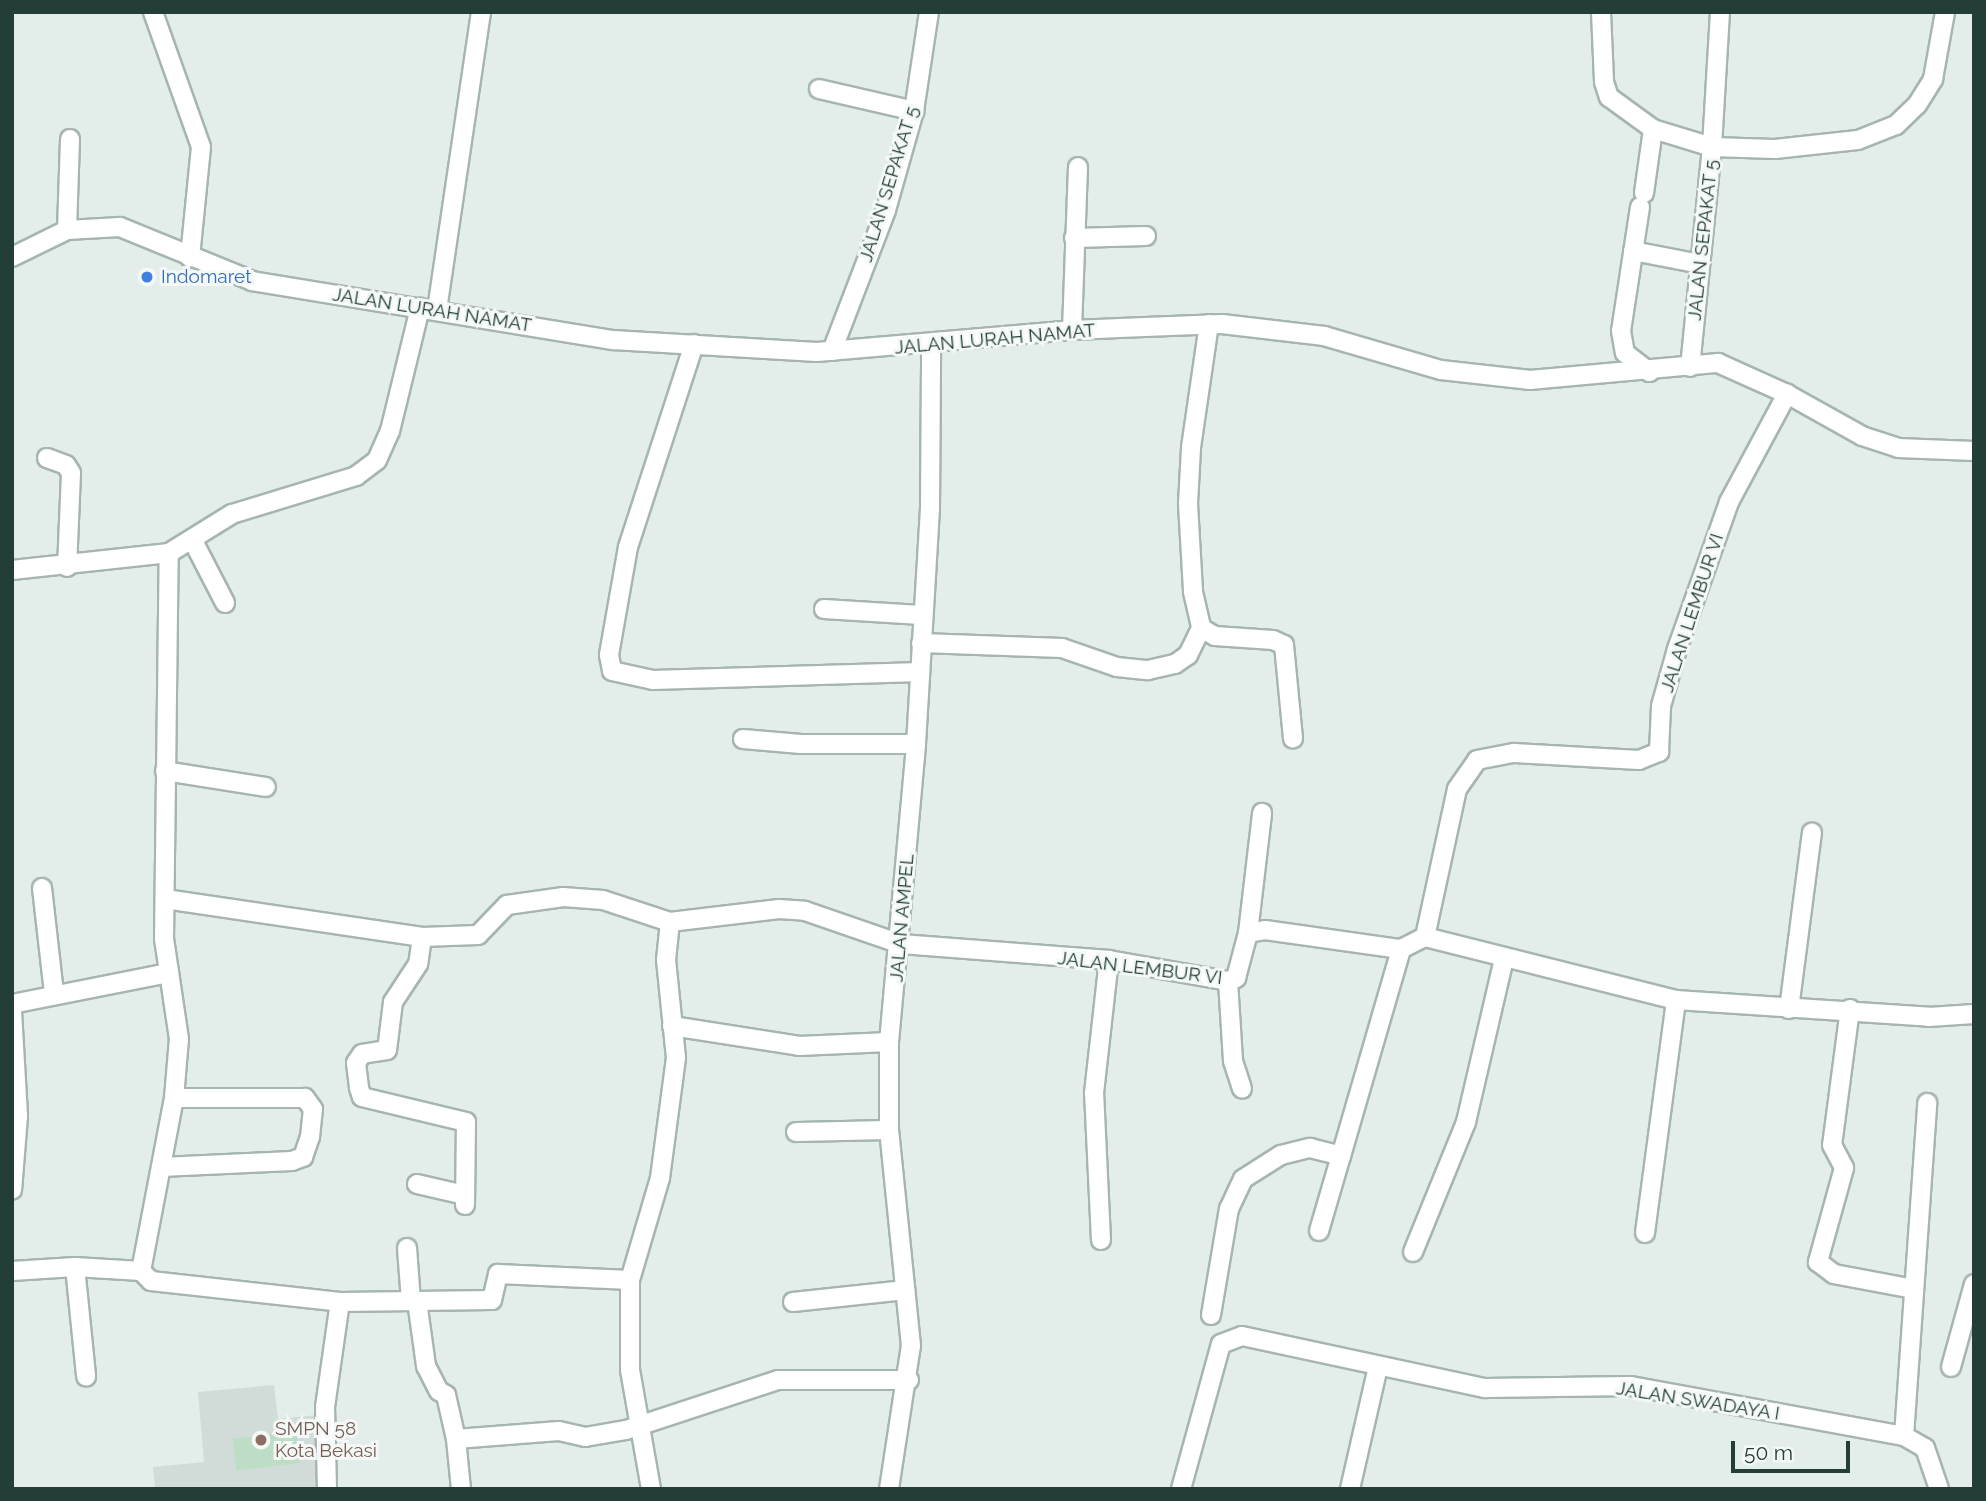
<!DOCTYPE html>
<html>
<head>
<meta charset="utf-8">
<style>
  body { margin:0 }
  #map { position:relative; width:1986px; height:1501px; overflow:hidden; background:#e3ede9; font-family:Raleway,sans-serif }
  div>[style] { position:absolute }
  .built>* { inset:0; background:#d1dcd8 }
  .green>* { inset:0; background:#bdddc7; transform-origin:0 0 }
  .roads { filter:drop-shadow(2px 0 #a6b5b0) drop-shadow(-2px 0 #a6b5b0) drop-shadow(0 2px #a6b5b0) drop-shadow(0 -2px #a6b5b0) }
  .minor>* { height:18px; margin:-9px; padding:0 9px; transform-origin:9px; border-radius:9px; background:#fff }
  .dots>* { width:19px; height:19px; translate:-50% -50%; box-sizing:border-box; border:4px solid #f4f9f7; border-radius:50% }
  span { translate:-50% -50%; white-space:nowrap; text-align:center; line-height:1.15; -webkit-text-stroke:6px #f4f9f7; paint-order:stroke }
  .street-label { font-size:19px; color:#233e37 }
  .shop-label { font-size:19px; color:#366cbe }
  .left { translate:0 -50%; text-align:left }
  .education-label { font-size:19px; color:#785e54 }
  .frame { position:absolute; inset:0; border:14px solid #233e37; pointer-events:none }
  .scale { position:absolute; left:1731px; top:1441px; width:119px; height:32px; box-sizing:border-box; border:4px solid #233e37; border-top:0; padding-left:9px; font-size:21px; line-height:24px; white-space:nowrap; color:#233e37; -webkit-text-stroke:5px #f4f9f7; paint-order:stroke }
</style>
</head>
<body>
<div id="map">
  <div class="built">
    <i style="clip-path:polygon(274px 1385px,278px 1419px,317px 1415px,324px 1489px,155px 1489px,153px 1467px,204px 1462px,198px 1392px)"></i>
  </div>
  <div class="green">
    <i style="left:296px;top:1431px;width:32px;height:64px;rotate:83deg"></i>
  </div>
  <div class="roads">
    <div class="minor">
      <i style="left:153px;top:12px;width:143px;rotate:70.4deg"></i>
      <i style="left:201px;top:147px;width:111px;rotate:95.7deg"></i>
      <i style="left:1601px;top:12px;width:70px;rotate:87.5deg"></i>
      <i style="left:1604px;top:82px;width:16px;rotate:72deg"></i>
      <i style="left:1609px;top:97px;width:54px;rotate:36deg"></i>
      <i style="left:1653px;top:129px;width:62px;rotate:17deg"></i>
      <i style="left:1712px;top:147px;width:221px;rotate:95.7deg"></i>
      <i style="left:1720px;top:12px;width:135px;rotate:93.4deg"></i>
      <i style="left:1712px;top:147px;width:63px;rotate:1.8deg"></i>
      <i style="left:1775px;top:149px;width:83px;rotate:-6.2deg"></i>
      <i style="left:1858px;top:140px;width:41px;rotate:-21.5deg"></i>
      <i style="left:1896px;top:125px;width:29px;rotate:-44deg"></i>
      <i style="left:1917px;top:105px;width:31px;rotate:-58deg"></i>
      <i style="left:1933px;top:79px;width:68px;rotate:-79.8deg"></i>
      <i style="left:819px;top:89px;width:98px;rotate:13deg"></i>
      <i style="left:1644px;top:193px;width:65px;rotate:-82deg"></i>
      <i style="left:1640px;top:207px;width:125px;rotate:98.7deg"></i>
      <i style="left:1621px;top:331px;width:22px;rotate:80deg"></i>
      <i style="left:1625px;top:353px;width:31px;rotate:38deg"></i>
      <i style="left:67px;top:230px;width:91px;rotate:-88.1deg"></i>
      <i style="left:1074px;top:238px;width:72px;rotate:-1.6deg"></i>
      <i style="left:1633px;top:251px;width:58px;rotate:10.9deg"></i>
      <i style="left:12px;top:257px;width:61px;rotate:-26.1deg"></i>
      <i style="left:67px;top:230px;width:53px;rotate:-3.2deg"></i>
      <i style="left:120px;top:227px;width:143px;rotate:22.2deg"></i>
      <i style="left:252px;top:281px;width:366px;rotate:9.3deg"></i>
      <i style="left:613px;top:340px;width:204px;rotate:3.4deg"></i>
      <i style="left:817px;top:352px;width:256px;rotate:-4.9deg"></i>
      <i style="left:1072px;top:330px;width:150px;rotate:-2.3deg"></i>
      <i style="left:1222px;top:324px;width:103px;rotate:6.7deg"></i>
      <i style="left:1324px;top:336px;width:122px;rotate:16.2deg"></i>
      <i style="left:1441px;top:370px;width:90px;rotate:6.4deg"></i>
      <i style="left:1530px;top:380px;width:189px;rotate:-5.2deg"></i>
      <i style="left:1718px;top:363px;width:76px;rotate:24.2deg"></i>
      <i style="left:1787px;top:394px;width:86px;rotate:29.2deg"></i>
      <i style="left:1862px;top:436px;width:38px;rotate:18deg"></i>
      <i style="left:1898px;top:448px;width:76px;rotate:2.3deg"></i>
      <i style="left:437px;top:310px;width:301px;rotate:-81.6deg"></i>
      <i style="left:1209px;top:324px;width:125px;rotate:98.3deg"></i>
      <i style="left:1191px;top:448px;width:56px;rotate:93.1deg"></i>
      <i style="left:1188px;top:504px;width:88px;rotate:86.7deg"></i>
      <i style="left:1193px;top:592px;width:37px;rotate:77deg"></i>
      <i style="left:1201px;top:628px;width:16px;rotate:30deg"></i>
      <i style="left:1215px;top:636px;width:58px;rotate:3.9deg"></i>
      <i style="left:1273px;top:640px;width:12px;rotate:24deg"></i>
      <i style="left:1284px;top:645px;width:94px;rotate:84.5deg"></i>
      <i style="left:1072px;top:330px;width:163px;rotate:-87.9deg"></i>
      <i style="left:694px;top:344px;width:213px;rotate:108deg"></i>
      <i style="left:628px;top:547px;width:110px;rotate:100deg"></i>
      <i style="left:609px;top:655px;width:16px;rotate:79deg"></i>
      <i style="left:612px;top:671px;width:42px;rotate:12.4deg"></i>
      <i style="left:653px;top:680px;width:267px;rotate:-1.7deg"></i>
      <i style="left:832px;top:351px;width:151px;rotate:-69deg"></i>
      <i style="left:886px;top:210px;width:103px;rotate:-74.2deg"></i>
      <i style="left:914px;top:111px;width:100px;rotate:-81.4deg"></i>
      <i style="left:47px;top:458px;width:20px;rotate:20deg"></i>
      <i style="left:66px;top:465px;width:9px;rotate:58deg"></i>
      <i style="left:71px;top:473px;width:94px;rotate:92.4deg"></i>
      <i style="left:192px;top:539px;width:72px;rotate:62.7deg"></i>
      <i style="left:12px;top:570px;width:158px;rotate:-6.2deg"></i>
      <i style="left:824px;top:609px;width:97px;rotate:3.5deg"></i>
      <i style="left:921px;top:643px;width:141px;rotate:2deg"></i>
      <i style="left:1062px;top:648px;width:58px;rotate:19.1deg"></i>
      <i style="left:1117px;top:667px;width:31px;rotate:6deg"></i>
      <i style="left:1148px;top:670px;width:28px;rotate:-13deg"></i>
      <i style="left:1175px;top:664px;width:16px;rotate:-35deg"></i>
      <i style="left:1188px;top:655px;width:30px;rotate:-64deg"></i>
      <i style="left:743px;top:739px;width:58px;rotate:4.9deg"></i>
      <i style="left:801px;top:744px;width:115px"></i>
      <i style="left:165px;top:771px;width:102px;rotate:9deg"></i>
      <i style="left:42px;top:888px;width:106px;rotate:83.5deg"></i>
      <i style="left:165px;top:899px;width:260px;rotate:8.4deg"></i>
      <i style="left:422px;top:937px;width:56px;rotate:-2deg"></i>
      <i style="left:478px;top:935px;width:42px;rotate:-46deg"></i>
      <i style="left:507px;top:905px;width:57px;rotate:-8.1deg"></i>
      <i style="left:563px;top:897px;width:40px;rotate:4.3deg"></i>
      <i style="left:603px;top:900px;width:71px;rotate:18.2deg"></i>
      <i style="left:670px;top:922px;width:110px;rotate:-6.8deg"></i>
      <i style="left:779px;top:909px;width:26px;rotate:4deg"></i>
      <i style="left:805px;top:911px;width:102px;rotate:19deg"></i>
      <i style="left:901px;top:944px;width:209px;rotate:4.4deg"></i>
      <i style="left:1109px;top:960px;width:121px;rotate:10deg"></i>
      <i style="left:1228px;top:981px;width:9px;rotate:-21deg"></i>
      <i style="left:1236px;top:978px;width:47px;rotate:-75.1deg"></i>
      <i style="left:1248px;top:933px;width:17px;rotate:-10deg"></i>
      <i style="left:1265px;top:930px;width:137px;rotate:8deg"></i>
      <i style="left:1401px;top:949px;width:27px;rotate:-27deg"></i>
      <i style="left:1425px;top:937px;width:151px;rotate:-77.8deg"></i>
      <i style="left:1457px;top:789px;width:35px;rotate:-55deg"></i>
      <i style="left:1477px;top:760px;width:38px;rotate:-11deg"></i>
      <i style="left:1514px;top:753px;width:125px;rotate:3.2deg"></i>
      <i style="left:1639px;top:760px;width:22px;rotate:-22deg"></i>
      <i style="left:1659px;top:752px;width:46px;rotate:-87.5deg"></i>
      <i style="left:1661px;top:706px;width:59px;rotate:-74.3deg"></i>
      <i style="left:1677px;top:649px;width:156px;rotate:-70.5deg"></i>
      <i style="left:1729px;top:502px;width:123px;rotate:-61.8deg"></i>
      <i style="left:1248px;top:933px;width:121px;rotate:-83.3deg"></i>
      <i style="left:422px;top:937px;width:27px;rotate:98deg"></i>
      <i style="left:418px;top:964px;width:45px;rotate:123.3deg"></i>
      <i style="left:393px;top:1002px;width:48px;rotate:97.1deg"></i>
      <i style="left:387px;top:1050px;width:25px;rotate:171deg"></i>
      <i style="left:362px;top:1054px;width:11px;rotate:124deg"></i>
      <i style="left:356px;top:1063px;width:25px;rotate:83deg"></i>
      <i style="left:359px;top:1088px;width:9px;rotate:72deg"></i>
      <i style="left:362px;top:1097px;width:107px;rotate:13.5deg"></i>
      <i style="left:466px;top:1122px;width:83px;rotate:90.7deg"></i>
      <i style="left:1425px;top:937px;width:259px;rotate:14.1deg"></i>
      <i style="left:1676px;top:1000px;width:254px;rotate:3.8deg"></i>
      <i style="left:1929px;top:1017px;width:45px;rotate:-3.8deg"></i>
      <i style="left:1228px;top:981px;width:80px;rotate:86.4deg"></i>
      <i style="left:1233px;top:1061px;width:29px;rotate:72deg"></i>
      <i style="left:12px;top:1004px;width:160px;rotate:-11.2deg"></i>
      <i style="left:1789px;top:1009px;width:178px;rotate:-82.6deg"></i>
      <i style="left:1850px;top:1009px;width:137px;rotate:97.5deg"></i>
      <i style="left:1832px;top:1145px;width:26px;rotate:62deg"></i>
      <i style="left:1844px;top:1168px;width:98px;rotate:105.5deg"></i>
      <i style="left:1818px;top:1262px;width:20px;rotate:37deg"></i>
      <i style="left:1834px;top:1274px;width:81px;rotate:10.6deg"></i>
      <i style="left:12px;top:1011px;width:105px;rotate:86.7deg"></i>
      <i style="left:18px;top:1116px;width:74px;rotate:94.6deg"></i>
      <i style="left:672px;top:1026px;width:129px;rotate:8.9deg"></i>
      <i style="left:799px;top:1046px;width:90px;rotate:-2.5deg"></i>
      <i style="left:796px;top:1132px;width:93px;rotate:-1.2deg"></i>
      <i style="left:161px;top:1167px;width:131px;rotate:-2.6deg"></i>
      <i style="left:292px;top:1161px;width:12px;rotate:-20deg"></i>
      <i style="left:303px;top:1157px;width:21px;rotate:-71deg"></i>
      <i style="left:310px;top:1137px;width:28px;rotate:-84deg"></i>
      <i style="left:313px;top:1109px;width:14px;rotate:-126deg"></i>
      <i style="left:305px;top:1098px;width:131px;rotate:180deg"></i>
      <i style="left:417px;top:1184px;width:49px;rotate:12.9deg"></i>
      <i style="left:1319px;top:1231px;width:78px;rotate:-73.7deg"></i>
      <i style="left:1645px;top:1233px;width:235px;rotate:-82.4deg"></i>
      <i style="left:1101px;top:1240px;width:147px;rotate:-92.7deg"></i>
      <i style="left:1094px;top:1093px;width:134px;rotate:-83.6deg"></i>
      <i style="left:407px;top:1248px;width:53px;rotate:85.7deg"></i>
      <i style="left:1413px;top:1252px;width:140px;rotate:-67.8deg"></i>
      <i style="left:1466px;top:1122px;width:167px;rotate:-76.9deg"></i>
      <i style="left:75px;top:1267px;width:110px;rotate:84.2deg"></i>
      <i style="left:12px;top:1271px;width:63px;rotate:-3.6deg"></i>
      <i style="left:75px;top:1267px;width:66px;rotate:3.5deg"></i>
      <i style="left:141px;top:1271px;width:14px;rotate:45deg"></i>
      <i style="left:151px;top:1281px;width:190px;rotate:6.3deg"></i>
      <i style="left:340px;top:1302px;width:152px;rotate:-0.8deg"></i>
      <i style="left:492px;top:1300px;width:27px;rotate:-77deg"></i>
      <i style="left:498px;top:1274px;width:132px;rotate:2.6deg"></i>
      <i style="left:141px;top:1271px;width:176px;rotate:-79.2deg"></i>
      <i style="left:174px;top:1098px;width:59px;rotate:-85.2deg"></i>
      <i style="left:179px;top:1039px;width:101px;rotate:-98.5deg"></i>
      <i style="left:164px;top:939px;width:386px;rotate:-89.3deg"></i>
      <i style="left:169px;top:553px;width:74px;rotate:-31.8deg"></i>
      <i style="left:232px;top:514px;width:130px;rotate:-17deg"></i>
      <i style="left:356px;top:476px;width:26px;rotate:-37deg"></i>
      <i style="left:377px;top:460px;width:32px;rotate:-66deg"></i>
      <i style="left:390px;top:431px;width:127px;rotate:-76.3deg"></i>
      <i style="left:417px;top:1301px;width:66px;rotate:82.1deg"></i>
      <i style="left:426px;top:1366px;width:28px;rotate:63deg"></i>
      <i style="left:439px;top:1391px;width:8px;rotate:30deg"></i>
      <i style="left:446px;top:1395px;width:45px;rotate:77.2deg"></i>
      <i style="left:456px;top:1439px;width:103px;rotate:-4.4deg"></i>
      <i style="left:559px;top:1431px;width:27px;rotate:13deg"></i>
      <i style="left:585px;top:1437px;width:42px;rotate:-9.7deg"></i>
      <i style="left:626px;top:1430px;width:160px;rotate:-18.2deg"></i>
      <i style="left:778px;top:1380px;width:131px"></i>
      <i style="left:793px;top:1302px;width:113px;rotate:-6.1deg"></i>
      <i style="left:1211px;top:1315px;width:108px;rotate:-80.4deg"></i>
      <i style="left:1229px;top:1209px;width:33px;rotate:-65deg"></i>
      <i style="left:1243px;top:1179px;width:45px;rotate:-32.3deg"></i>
      <i style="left:1281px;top:1155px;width:30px;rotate:-14deg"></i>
      <i style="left:1310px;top:1148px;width:32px;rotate:14deg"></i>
      <i style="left:1341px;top:1156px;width:216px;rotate:-73.8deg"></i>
      <i style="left:1951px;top:1367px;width:86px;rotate:-74.5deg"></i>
      <i style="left:1904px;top:1436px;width:334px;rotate:-86deg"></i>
      <i style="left:456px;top:1439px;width:50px;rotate:84.3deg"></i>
      <i style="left:327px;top:1489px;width:82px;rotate:-91.4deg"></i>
      <i style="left:325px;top:1407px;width:106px;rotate:-81.9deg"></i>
      <i style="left:651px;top:1489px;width:121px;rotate:-100deg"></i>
      <i style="left:630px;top:1370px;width:90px;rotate:-90deg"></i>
      <i style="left:630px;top:1280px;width:106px;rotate:-73.6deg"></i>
      <i style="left:660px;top:1178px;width:121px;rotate:-82.4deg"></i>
      <i style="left:676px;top:1058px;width:99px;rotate:-95.8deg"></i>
      <i style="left:666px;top:960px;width:38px;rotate:-84deg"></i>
      <i style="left:889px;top:1489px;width:145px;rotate:-81.3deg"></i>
      <i style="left:911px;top:1346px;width:217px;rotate:-95.8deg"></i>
      <i style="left:889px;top:1130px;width:88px;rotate:-90deg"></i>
      <i style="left:889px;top:1042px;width:299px;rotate:-84.8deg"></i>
      <i style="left:916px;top:744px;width:237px;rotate:-86.6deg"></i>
      <i style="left:930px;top:507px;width:163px;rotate:-89.6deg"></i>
      <i style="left:1181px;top:1489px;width:150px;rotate:-74.6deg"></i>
      <i style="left:1221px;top:1344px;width:22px;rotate:-21deg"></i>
      <i style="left:1242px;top:1336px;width:249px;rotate:12.1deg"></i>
      <i style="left:1485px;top:1388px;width:146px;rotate:-0.8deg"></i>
      <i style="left:1631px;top:1386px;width:278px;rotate:10.4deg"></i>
      <i style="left:1904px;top:1436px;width:24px;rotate:30deg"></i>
      <i style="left:1925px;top:1448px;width:43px;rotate:71.1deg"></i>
      <i style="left:1350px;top:1489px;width:125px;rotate:-77.1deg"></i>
    </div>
  </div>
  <div class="dots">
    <i style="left:147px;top:277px;background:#3f7fe0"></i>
    <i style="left:261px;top:1440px;background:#8d6e63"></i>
  </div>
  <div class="street-label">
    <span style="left:889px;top:184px;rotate:-73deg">JALAN SEPAKAT 5</span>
    <span style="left:1703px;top:240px;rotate:-84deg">JALAN SEPAKAT 5</span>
    <span style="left:432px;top:310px;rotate:9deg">JALAN LURAH NAMAT</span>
    <span style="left:995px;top:339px;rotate:-5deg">JALAN LURAH NAMAT</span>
    <span style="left:1692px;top:613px;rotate:-72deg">JALAN LEMBUR VI</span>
    <span style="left:902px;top:918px;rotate:-85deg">JALAN AMPEL</span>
    <span style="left:1140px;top:968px;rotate:7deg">JALAN LEMBUR VI</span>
    <span style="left:1698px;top:1401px;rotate:9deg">JALAN SWADAYA I</span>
  </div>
  <div class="shop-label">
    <span class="left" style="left:161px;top:277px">Indomaret</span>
  </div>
  <div class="education-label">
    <span class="left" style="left:275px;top:1440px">SMPN 58<br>Kota Bekasi</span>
  </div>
  <div class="frame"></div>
  <div class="scale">50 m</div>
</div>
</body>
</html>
